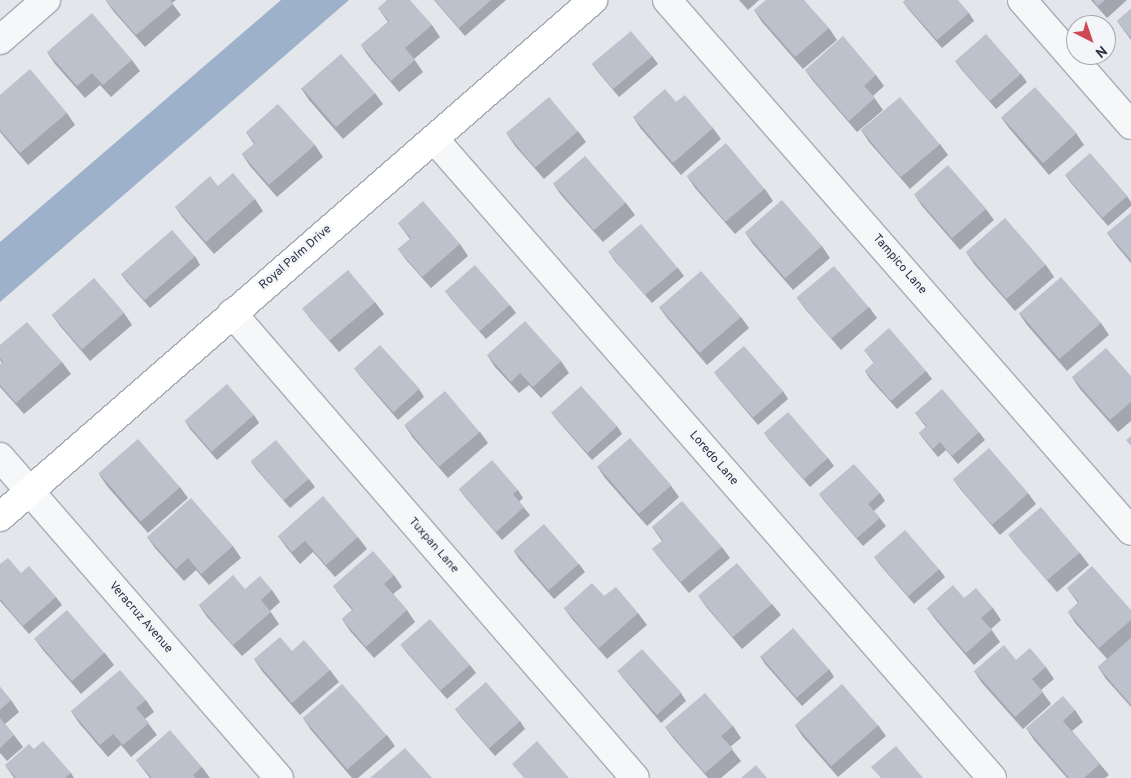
<!DOCTYPE html>
<html>
<head>
<meta charset="utf-8">
<style>
  body { margin:0 }
  #map { position:relative; width:1131px; height:778px; overflow:hidden; background:#e3e6eb; font-family:Overpass,sans-serif }
  div>[style] { position:absolute }
  .water>* { inset:0; background:#9eb1cb }
  .roads { filter:drop-shadow(1px 0 #a8acb6) drop-shadow(-1px 0 #a8acb6) drop-shadow(0 1px #a8acb6) drop-shadow(0 -1px #a8acb6) }
  .street>* { height:28px; margin:-14px; padding:0 14px; transform-origin:14px; border-radius:14px; background:#f6f7f9 }
  .secondary>* { height:28px; margin:-14px; padding:0 14px; transform-origin:14px; border-radius:14px; background:#fff }
  .wall>* { inset:0; background:#a3a6af }
  .building>* { inset:0; background:#bdc1cb; transform-origin:0 0 }
  span { translate:-50% -50%; white-space:nowrap; text-align:center; line-height:1.15; -webkit-text-stroke:4.5px #f3f5f8; paint-order:stroke }
  .street-label { font-size:12px; color:#2b3244 }
  .north { position:absolute; left:1066px; top:15px; width:50px; height:50px; box-sizing:border-box; background:#f3f5f8; border:1px solid #a3a7b0; border-radius:50%; rotate:139deg; font-size:14px; font-weight:700; line-height:20px; text-align:center; color:#2b3244 }
  .north::after { content:''; display:block; margin:auto; width:18px; height:22px; background:#cf4954; clip-path:polygon(50% 0,100% 100%,50% 72%,0 100%) }
</style>
</head>
<body>
<div id="map">
  <div class="water">
    <i style="clip-path:polygon(281px 0,349px 0,0 302px,0 242px)"></i>
  </div>
  <div class="roads">
    <div class="street">
      <i style="left:667px;top:0;width:705px;rotate:48.85deg"></i>
      <i style="left:1022px;top:0;width:166px;rotate:48.9deg"></i>
      <i style="left:0;top:40px;width:61px;rotate:-41deg"></i>
      <i style="left:435px;top:140px;width:847px;rotate:48.88deg"></i>
      <i style="left:232px;top:313px;width:615px;rotate:49.09deg"></i>
      <i style="left:0;top:457px;width:425px;rotate:49deg"></i>
    </div>
    <div class="secondary">
      <i style="left:0;top:517px;width:787px;rotate:-41.08deg"></i>
    </div>
  </div>
  <div class="wall">
    <i style="clip-path:polygon(107px 0,176px 0,172px 3px,181px 15px,145px 47px,114px 12px,106px 1px)"></i>
    <i style="clip-path:polygon(434px 0,506px 0,465px 36px)"></i>
    <i style="clip-path:polygon(739px 0,759px 0,748px 10px)"></i>
    <i style="clip-path:polygon(1091px 0,1127px 0,1107px 18px)"></i>
    <i style="clip-path:polygon(903px 2px,969px 13px,974px 21px,942px 48px,909px 10px)"></i>
    <i style="clip-path:polygon(378px 8px,432px 25px,440px 37px,414px 59px,423px 72px,399px 92px,369px 57px,361px 45px,388px 22px)"></i>
    <i style="clip-path:polygon(1131px 9px,1131px 40px,1117px 21px)"></i>
    <i style="clip-path:polygon(754px 10px,829px 28px,837px 40px,803px 69px,762px 22px)"></i>
    <i style="clip-path:polygon(47px 52px,132px 60px,140px 71px,111px 97px,100px 85px,85px 98px,55px 64px)"></i>
    <i style="clip-path:polygon(652px 56px,658px 64px,619px 97px,598px 72px,592px 64px)"></i>
    <i style="clip-path:polygon(955px 61px,1021px 74px,1027px 82px,996px 109px,961px 69px)"></i>
    <i style="clip-path:polygon(805px 70px,876px 75px,884px 86px,873px 96px,883px 110px,857px 132px,813px 81px)"></i>
    <i style="clip-path:polygon(301px 88px,375px 93px,383px 104px,343px 139px,309px 100px)"></i>
    <i style="clip-path:polygon(0 95px,67px 113px,75px 125px,28px 165px,0 132px)"></i>
    <i style="clip-path:polygon(676px 102px,713px 128px,721px 139px,681px 175px,641px 129px,633px 117px)"></i>
    <i style="clip-path:polygon(1001px 117px,1076px 133px,1084px 145px,1049px 175px,1009px 128px)"></i>
    <i style="clip-path:polygon(861px 130px,940px 144px,948px 155px,910px 189px,869px 142px)"></i>
    <i style="clip-path:polygon(578px 131px,586px 142px,544px 179px,515px 146px,507px 134px)"></i>
    <i style="clip-path:polygon(246px 132px,315px 145px,323px 157px,277px 197px,250px 166px,242px 154px,254px 144px)"></i>
    <i style="clip-path:polygon(1065px 175px,1127px 196px,1131px 202px,1131px 206px,1108px 226px,1071px 183px)"></i>
    <i style="clip-path:polygon(687px 176px,765px 189px,773px 201px,735px 234px,695px 188px)"></i>
    <i style="clip-path:polygon(553px 183px,626px 203px,635px 215px,603px 242px,561px 195px)"></i>
    <i style="clip-path:polygon(218px 186px,255px 199px,263px 211px,214px 254px,183px 218px,175px 207px)"></i>
    <i style="clip-path:polygon(914px 194px,986px 209px,994px 220px,960px 250px,922px 206px)"></i>
    <i style="clip-path:polygon(1131px 213px,1131px 263px,1116px 245px,1107px 233px)"></i>
    <i style="clip-path:polygon(398px 223px,460px 244px,468px 256px,431px 288px,407px 261px,398px 249px,410px 239px)"></i>
    <i style="clip-path:polygon(745px 232px,822px 246px,830px 258px,793px 290px,753px 244px)"></i>
    <i style="clip-path:polygon(609px 252px,678px 268px,684px 276px,652px 303px,614px 260px)"></i>
    <i style="clip-path:polygon(966px 252px,1046px 265px,1054px 277px,1015px 311px,974px 264px)"></i>
    <i style="clip-path:polygon(195px 256px,200px 265px,150px 308px,127px 282px,121px 274px)"></i>
    <i style="clip-path:polygon(445px 291px,510px 305px,516px 313px,486px 339px,451px 299px)"></i>
    <i style="clip-path:polygon(797px 298px,869px 307px,877px 318px,841px 350px,806px 310px)"></i>
    <i style="clip-path:polygon(375px 302px,384px 314px,339px 352px,311px 320px,303px 309px)"></i>
    <i style="clip-path:polygon(659px 307px,741px 317px,749px 328px,707px 365px,668px 319px)"></i>
    <i style="clip-path:polygon(124px 313px,132px 325px,90px 361px,60px 326px,52px 315px)"></i>
    <i style="clip-path:polygon(1019px 313px,1101px 323px,1109px 335px,1067px 371px,1027px 325px)"></i>
    <i style="clip-path:polygon(0 345px,62px 362px,71px 374px,24px 414px,0 387px,0 365px,2px 363px,0 360px)"></i>
    <i style="clip-path:polygon(864px 350px,926px 371px,932px 379px,897px 409px,870px 379px,865px 371px,874px 363px)"></i>
    <i style="clip-path:polygon(487px 355px,561px 361px,569px 373px,541px 398px,529px 385px,519px 393px,495px 367px)"></i>
    <i style="clip-path:polygon(354px 368px,419px 389px,424px 397px,398px 420px,360px 376px)"></i>
    <i style="clip-path:polygon(714px 372px,783px 391px,788px 399px,758px 425px,720px 380px)"></i>
    <i style="clip-path:polygon(1131px 376px,1131px 421px,1118px 432px,1080px 389px,1072px 377px)"></i>
    <i style="clip-path:polygon(551px 412px,617px 426px,622px 434px,592px 460px,557px 420px)"></i>
    <i style="clip-path:polygon(915px 413px,979px 432px,985px 440px,958px 464px,946px 450px,938px 457px,925px 441px,919px 433px,926px 427px)"></i>
    <i style="clip-path:polygon(254px 415px,259px 423px,217px 460px,190px 429px,185px 421px)"></i>
    <i style="clip-path:polygon(405px 426px,480px 432px,488px 443px,448px 478px,413px 438px)"></i>
    <i style="clip-path:polygon(764px 433px,828px 458px,834px 466px,810px 487px,770px 441px)"></i>
    <i style="clip-path:polygon(251px 462px,309px 479px,315px 487px,290px 508px,257px 470px)"></i>
    <i style="clip-path:polygon(597px 466px,671px 486px,679px 497px,647px 526px,605px 478px)"></i>
    <i style="clip-path:polygon(99px 474px,180px 487px,188px 498px,148px 533px,107px 486px)"></i>
    <i style="clip-path:polygon(953px 479px,1028px 493px,1036px 504px,1000px 535px,961px 490px)"></i>
    <i style="clip-path:polygon(459px 489px,518px 490px,523px 498px,519px 502px,530px 515px,502px 540px,465px 497px)"></i>
    <i style="clip-path:polygon(880px 493px,885px 501px,874px 511px,886px 526px,863px 546px,825px 502px,819px 494px)"></i>
    <i style="clip-path:polygon(652px 527px,722px 547px,730px 558px,689px 593px,661px 560px,652px 549px,662px 541px)"></i>
    <i style="clip-path:polygon(1009px 535px,1080px 553px,1089px 565px,1057px 592px,1017px 546px)"></i>
    <i style="clip-path:polygon(278px 536px,358px 537px,367px 549px,335px 577px,313px 552px,300px 564px,286px 547px)"></i>
    <i style="clip-path:polygon(147px 537px,233px 546px,241px 558px,209px 585px,196px 570px,184px 581px,155px 548px)"></i>
    <i style="clip-path:polygon(514px 551px,579px 564px,585px 572px,554px 599px,519px 559px)"></i>
    <i style="clip-path:polygon(874px 557px,939px 569px,945px 577px,914px 604px,880px 565px)"></i>
    <i style="clip-path:polygon(0 564px,56px 597px,62px 605px,29px 634px,0 601px)"></i>
    <i style="clip-path:polygon(394px 575px,402px 587px,393px 594px,407px 610px,415px 622px,374px 658px,350px 631px,342px 619px,352px 610px,342px 598px,333px 586px)"></i>
    <i style="clip-path:polygon(1067px 588px,1131px 610px,1131px 707px,1106px 679px,1098px 667px,1107px 659px,1076px 624px,1068px 612px,1078px 603px)"></i>
    <i style="clip-path:polygon(245px 589px,272px 590px,280px 602px,270px 611px,279px 624px,242px 656px,207px 617px,199px 605px)"></i>
    <i style="clip-path:polygon(604px 596px,638px 613px,647px 625px,607px 659px,572px 619px,564px 608px)"></i>
    <i style="clip-path:polygon(699px 597px,772px 604px,781px 615px,742px 649px,707px 608px)"></i>
    <i style="clip-path:polygon(964px 598px,993px 608px,1001px 620px,991px 629px,1000px 642px,974px 665px,935px 619px,927px 608px)"></i>
    <i style="clip-path:polygon(34px 638px,105px 653px,114px 665px,81px 694px,43px 650px)"></i>
    <i style="clip-path:polygon(401px 645px,470px 665px,476px 673px,447px 699px,407px 653px)"></i>
    <i style="clip-path:polygon(292px 651px,330px 670px,339px 682px,300px 715px,262px 671px,254px 659px)"></i>
    <i style="clip-path:polygon(760px 656px,829px 669px,834px 677px,802px 706px,765px 664px)"></i>
    <i style="clip-path:polygon(1016px 660px,1046px 667px,1054px 679px,1041px 690px,1051px 704px,1023px 729px,982px 683px,974px 671px)"></i>
    <i style="clip-path:polygon(617px 670px,681px 693px,686px 701px,661px 723px,623px 678px)"></i>
    <i style="clip-path:polygon(0 687px,11px 700px,19px 712px,5px 724px,14px 735px,23px 747px,7px 761px,0 753px)"></i>
    <i style="clip-path:polygon(146px 700px,154px 712px,145px 719px,157px 735px,131px 757px,121px 745px,108px 757px,79px 723px,71px 711px)"></i>
    <i style="clip-path:polygon(455px 709px,520px 721px,525px 729px,495px 756px,461px 717px)"></i>
    <i style="clip-path:polygon(1075px 710px,1083px 722px,1072px 731px,1100px 764px,1109px 775px,1105px 778px,1067px 778px,1034px 740px,1026px 728px)"></i>
    <i style="clip-path:polygon(303px 718px,387px 735px,395px 746px,358px 778px,352px 778px,311px 730px)"></i>
    <i style="clip-path:polygon(795px 725px,878px 725px,886px 736px,838px 777px,803px 737px)"></i>
    <i style="clip-path:polygon(733px 726px,741px 738px,730px 747px,741px 761px,721px 778px,708px 778px,674px 739px,665px 727px)"></i>
    <i style="clip-path:polygon(34px 749px,71px 773px,74px 778px,14px 778px,5px 765px)"></i>
    <i style="clip-path:polygon(136px 760px,202px 767px,210px 778px,150px 778px)"></i>
  </div>
  <div class="building">
    <i style="clip-path:polygon(107px 0,170px 0,173px 4px,136px 35px,106px 1px)"></i>
    <i style="clip-path:polygon(387px 0,410px 0,432px 25px,405px 48px,415px 60px,391px 81px,361px 45px,389px 21px,378px 8px)"></i>
    <i style="clip-path:polygon(435px 0,491px 0,459px 28px)"></i>
    <i style="clip-path:polygon(766px 0,804px 0,829px 28px,795px 57px,754px 10px)"></i>
    <i style="clip-path:polygon(905px 0,958px 0,969px 13px,937px 40px,903px 2px)"></i>
    <i style="clip-path:polygon(1093px 0,1105px 0,1098px 6px)"></i>
    <i style="clip-path:polygon(1131px 9px,1131px 38px,1117px 21px)"></i>
    <i style="clip-path:polygon(92px 13px,132px 60px,103px 85px,92px 73px,77px 86px,47px 52px)"></i>
    <i style="left:631px;top:31px;width:33px;height:51px;rotate:50deg"></i>
    <i style="left:986px;top:34px;width:53px;height:41px;rotate:49deg"></i>
    <i style="clip-path:polygon(843px 36px,876px 75px,864px 86px,875px 98px,849px 121px,805px 70px)"></i>
    <i style="left:341px;top:54px;width:52px;height:52px;rotate:49deg"></i>
    <i style="clip-path:polygon(30px 69px,67px 113px,20px 153px,0 130px,0 95px)"></i>
    <i style="left:1035px;top:87px;width:62px;height:45px;rotate:48deg"></i>
    <i style="clip-path:polygon(665px 89px,676px 102px,685px 95px,713px 128px,673px 163px,633px 117px)"></i>
    <i style="left:549px;top:97px;width:45px;height:56px;rotate:50deg"></i>
    <i style="left:900px;top:97px;width:62px;height:51px;rotate:50deg"></i>
    <i style="clip-path:polygon(278px 104px,315px 145px,269px 185px,242px 154px,255px 143px,246px 132px)"></i>
    <i style="left:726px;top:143px;width:60px;height:51px;rotate:50deg"></i>
    <i style="left:1090px;top:153px;width:57px;height:33px;rotate:49deg"></i>
    <i style="left:585px;top:156px;width:62px;height:42px;rotate:49deg"></i>
    <i style="left:948px;top:165px;width:58px;height:45px;rotate:49deg"></i>
    <i style="clip-path:polygon(233px 173px,255px 199px,206px 242px,175px 207px,210px 176px,218px 186px)"></i>
    <i style="left:782px;top:200px;width:61px;height:49px;rotate:49deg"></i>
    <i style="clip-path:polygon(423px 201px,460px 244px,422px 277px,398px 249px,411px 238px,398px 223px)"></i>
    <i style="clip-path:polygon(1131px 213px,1131px 260px,1107px 233px)"></i>
    <i style="left:1005px;top:218px;width:62px;height:52px;rotate:49deg"></i>
    <i style="left:641px;top:224px;width:57px;height:43px;rotate:50deg"></i>
    <i style="left:172px;top:230px;width:35px;height:67px;rotate:49deg"></i>
    <i style="left:475px;top:265px;width:53px;height:40px;rotate:49deg"></i>
    <i style="left:834px;top:266px;width:54px;height:49px;rotate:50deg"></i>
    <i style="left:348px;top:270px;width:42px;height:60px;rotate:50deg"></i>
    <i style="left:701px;top:271px;width:61px;height:55px;rotate:49deg"></i>
    <i style="left:1061px;top:277px;width:61px;height:55px;rotate:49deg"></i>
    <i style="left:94px;top:278px;width:46px;height:56px;rotate:49deg"></i>
    <i style="clip-path:polygon(525px 321px,561px 361px,533px 387px,520px 373px,511px 382px,487px 355px)"></i>
    <i style="clip-path:polygon(27px 322px,62px 362px,16px 403px,0 385px,0 365px,3px 362px,0 358px,0 345px)"></i>
    <i style="clip-path:polygon(889px 328px,926px 371px,891px 401px,865px 371px,874px 362px,864px 350px)"></i>
    <i style="left:380px;top:345px;width:59px;height:35px;rotate:48deg"></i>
    <i style="left:744px;top:346px;width:60px;height:40px;rotate:49deg"></i>
    <i style="clip-path:polygon(1106px 348px,1131px 376px,1131px 402px,1110px 420px,1072px 377px)"></i>
    <i style="left:227px;top:384px;width:41px;height:56px;rotate:49deg"></i>
    <i style="left:581px;top:386px;width:54px;height:40px;rotate:48deg"></i>
    <i style="clip-path:polygon(942px 389px,979px 432px,952px 456px,940px 442px,933px 449px,919px 433px,927px 426px,915px 413px)"></i>
    <i style="left:445px;top:391px;width:54px;height:53px;rotate:50deg"></i>
    <i style="left:788px;top:412px;width:61px;height:32px;rotate:49deg"></i>
    <i style="clip-path:polygon(1131px 436px,1131px 446px,1126px 440px)"></i>
    <i style="left:630px;top:438px;width:63px;height:43px;rotate:49deg"></i>
    <i style="left:138px;top:439px;width:64px;height:52px;rotate:49deg"></i>
    <i style="left:276px;top:440px;width:51px;height:33px;rotate:50deg"></i>
    <i style="left:989px;top:448px;width:60px;height:48px;rotate:49deg"></i>
    <i style="clip-path:polygon(492px 460px,518px 490px,513px 494px,524px 507px,496px 532px,459px 489px)"></i>
    <i style="clip-path:polygon(854px 464px,880px 493px,868px 504px,880px 518px,857px 538px,819px 494px)"></i>
    <i style="clip-path:polygon(323px 496px,358px 537px,326px 565px,305px 541px,292px 552px,278px 536px)"></i>
    <i style="clip-path:polygon(191px 498px,233px 546px,201px 574px,188px 558px,176px 569px,147px 537px)"></i>
    <i style="clip-path:polygon(682px 501px,722px 547px,681px 582px,652px 549px,663px 540px,652px 527px)"></i>
    <i style="left:1041px;top:507px;width:60px;height:43px;rotate:50deg"></i>
    <i style="left:544px;top:524px;width:53px;height:40px;rotate:49deg"></i>
    <i style="left:905px;top:530px;width:52px;height:41px;rotate:49deg"></i>
    <i style="clip-path:polygon(373px 551px,394px 575px,384px 584px,407px 610px,366px 647px,342px 619px,353px 609px,333px 586px)"></i>
    <i style="clip-path:polygon(8px 558px,21px 573px,29px 566px,56px 597px,23px 626px,0 599px,0 564px)"></i>
    <i style="left:737px;top:563px;width:54px;height:51px;rotate:50deg"></i>
    <i style="clip-path:polygon(1092px 566px,1131px 610px,1131px 620px,1099px 648px,1068px 612px,1079px 602px,1067px 588px)"></i>
    <i style="clip-path:polygon(233px 575px,245px 589px,260px 576px,272px 590px,261px 600px,271px 612px,233px 645px,199px 605px)"></i>
    <i style="clip-path:polygon(592px 583px,604px 596px,616px 587px,638px 613px,599px 648px,564px 608px)"></i>
    <i style="clip-path:polygon(953px 585px,964px 598px,976px 588px,993px 608px,981px 618px,992px 630px,966px 653px,927px 608px)"></i>
    <i style="left:67px;top:610px;width:57px;height:43px;rotate:49deg"></i>
    <i style="left:430px;top:619px;width:61px;height:39px;rotate:49deg"></i>
    <i style="left:793px;top:628px;width:55px;height:43px;rotate:49deg"></i>
    <i style="clip-path:polygon(280px 637px,292px 651px,304px 640px,330px 670px,292px 703px,254px 659px)"></i>
    <i style="clip-path:polygon(1131px 638px,1131px 705px,1098px 667px)"></i>
    <i style="clip-path:polygon(1004px 645px,1016px 660px,1030px 648px,1046px 667px,1032px 679px,1043px 692px,1015px 717px,974px 671px)"></i>
    <i style="left:642px;top:649px;width:59px;height:33px;rotate:48deg"></i>
    <i style="clip-path:polygon(120px 670px,146px 700px,136px 708px,149px 723px,123px 745px,113px 734px,100px 745px,71px 711px)"></i>
    <i style="left:486px;top:682px;width:52px;height:41px;rotate:49deg"></i>
    <i style="left:342px;top:684px;width:68px;height:52px;rotate:49deg"></i>
    <i style="left:842px;top:684px;width:55px;height:62px;rotate:49deg"></i>
    <i style="clip-path:polygon(0 687px,11px 700px,0 710px)"></i>
    <i style="clip-path:polygon(705px 693px,733px 726px,721px 736px,733px 749px,705px 773px,665px 727px)"></i>
    <i style="clip-path:polygon(1063px 696px,1075px 710px,1063px 721px,1100px 764px,1084px 778px,1069px 778px,1026px 728px)"></i>
    <i style="clip-path:polygon(0 718px,14px 735px,0 748px)"></i>
    <i style="clip-path:polygon(170px 730px,202px 767px,193px 775px,196px 778px,152px 778px,136px 760px)"></i>
    <i style="clip-path:polygon(43px 741px,71px 773px,65px 778px,16px 778px,5px 765px,29px 744px,34px 749px)"></i>
    <i style="clip-path:polygon(537px 741px,569px 778px,524px 778px,512px 764px)"></i>
    <i style="clip-path:polygon(896px 746px,923px 778px,881px 778px,871px 767px)"></i>
    <i style="clip-path:polygon(405px 748px,432px 778px,370px 778px)"></i>
    <i style="clip-path:polygon(756px 765px,767px 778px,741px 778px)"></i>
  </div>
  <div class="street-label">
    <span style="left:296px;top:258px;rotate:-41deg">Royal Palm Drive</span>
    <span style="left:899px;top:265px;rotate:49deg">Tampico Lane</span>
    <span style="left:713px;top:459px;rotate:49deg">Loredo Lane</span>
    <span style="left:433px;top:546px;rotate:49deg">Tuxpan Lane</span>
    <span style="left:140px;top:618px;rotate:49deg">Veracruz Avenue</span>
  </div>
  <div class="north">N</div>
</div>
</body>
</html>
